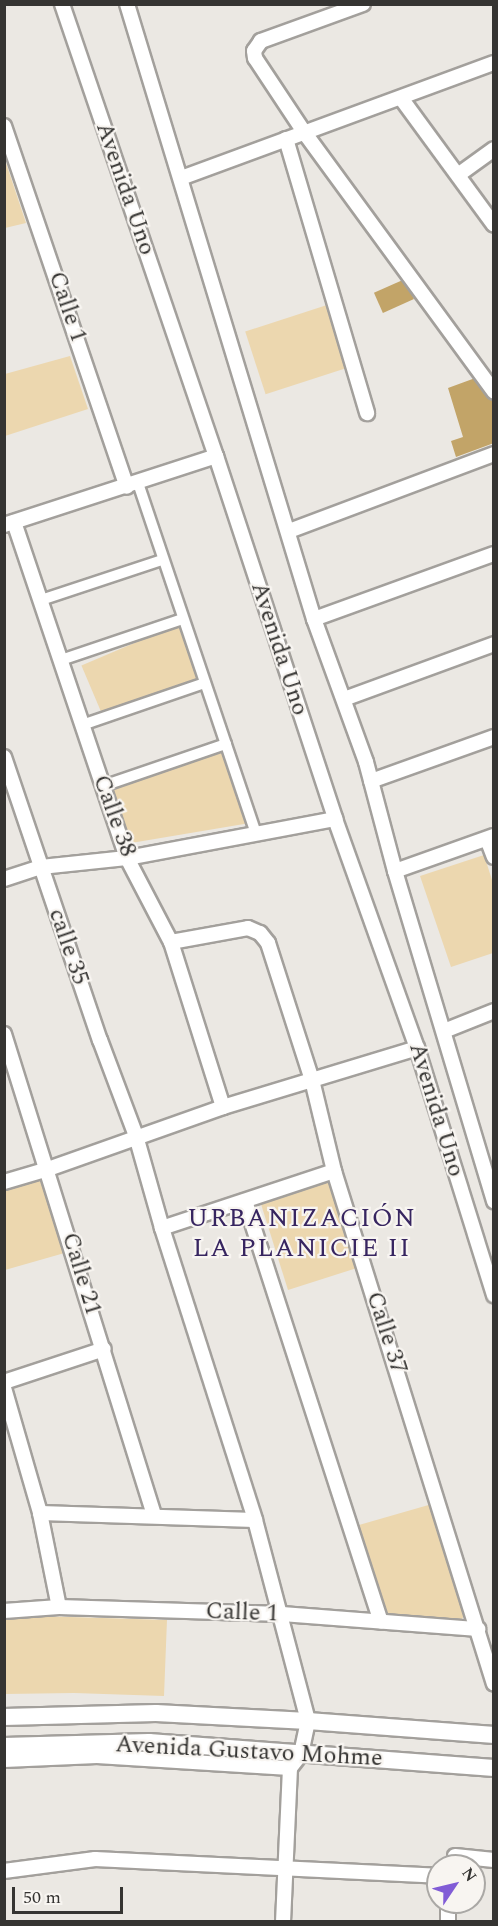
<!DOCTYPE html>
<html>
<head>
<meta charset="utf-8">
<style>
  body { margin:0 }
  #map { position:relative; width:498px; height:1926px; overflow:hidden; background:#ebe8e3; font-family:Spectral,serif }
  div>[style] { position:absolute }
  .green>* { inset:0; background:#ecd7af; transform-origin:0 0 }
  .building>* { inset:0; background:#c2a468; transform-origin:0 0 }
  .roads { filter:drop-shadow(2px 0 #a3a09c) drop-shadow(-2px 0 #a3a09c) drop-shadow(0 2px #a3a09c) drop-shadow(0 -2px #a3a09c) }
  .pedestrian>* { height:10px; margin:-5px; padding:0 5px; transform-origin:5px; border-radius:5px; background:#fff }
  .minor>* { height:14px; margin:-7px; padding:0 7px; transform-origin:7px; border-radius:7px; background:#fff }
  .tertiary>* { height:16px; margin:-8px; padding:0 8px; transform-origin:8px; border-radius:8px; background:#fff }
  span { translate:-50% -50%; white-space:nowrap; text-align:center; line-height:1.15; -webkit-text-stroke:4.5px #f8f5f1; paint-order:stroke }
  .street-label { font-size:24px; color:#353432 }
  .neighbourhood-label { font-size:26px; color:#372560; letter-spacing:1.5px }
  .frame { position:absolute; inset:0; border:6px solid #353432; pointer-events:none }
  .north { position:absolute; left:426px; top:1854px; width:60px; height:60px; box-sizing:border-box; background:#f8f5f1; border:2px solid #aaa8a5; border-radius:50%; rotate:55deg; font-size:16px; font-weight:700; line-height:24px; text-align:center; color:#353432 }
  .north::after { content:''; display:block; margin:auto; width:21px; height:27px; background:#815cd6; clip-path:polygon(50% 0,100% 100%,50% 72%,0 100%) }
  .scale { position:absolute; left:12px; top:1887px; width:111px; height:27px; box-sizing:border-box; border:3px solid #353432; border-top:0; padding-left:8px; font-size:18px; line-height:21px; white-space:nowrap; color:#353432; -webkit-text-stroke:4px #f8f5f1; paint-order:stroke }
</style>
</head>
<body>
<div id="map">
  <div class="green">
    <i style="clip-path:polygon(5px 160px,26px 223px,5px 228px,4px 160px)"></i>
    <i style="left:327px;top:305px;width:66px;height:86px;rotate:72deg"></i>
    <i style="clip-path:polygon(70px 356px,88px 409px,5px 436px,5px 374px)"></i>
    <i style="left:179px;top:624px;width:60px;height:106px;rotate:67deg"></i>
    <i style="clip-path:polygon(223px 750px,250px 823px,131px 843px,111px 786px)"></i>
    <i style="clip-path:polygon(484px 855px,493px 883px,493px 953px,451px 967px,420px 876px)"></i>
    <i style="clip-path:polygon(327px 1177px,332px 1179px,360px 1267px,288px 1290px,261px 1204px,265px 1197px)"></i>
    <i style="clip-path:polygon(40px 1179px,44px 1181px,68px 1252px,5px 1270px,5px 1189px)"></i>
    <i style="clip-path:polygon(432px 1504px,467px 1610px,462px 1619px,386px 1616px,383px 1613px,359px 1525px)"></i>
    <i style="clip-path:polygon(4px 1615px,167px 1620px,164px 1696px,74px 1693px,5px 1694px)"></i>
  </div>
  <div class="building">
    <i style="left:405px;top:279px;width:22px;height:34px;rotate:66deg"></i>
    <i style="clip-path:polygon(478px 377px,494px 399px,494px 443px,456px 457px,451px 441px,463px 437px,448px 388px)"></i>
  </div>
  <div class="roads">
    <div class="pedestrian">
      <i style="left:138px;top:483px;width:370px;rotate:71.4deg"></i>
      <i style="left:41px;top:600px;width:127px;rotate:-18.3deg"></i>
      <i style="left:61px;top:660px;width:129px;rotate:-18.6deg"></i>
      <i style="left:82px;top:725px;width:130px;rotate:-18.9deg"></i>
      <i style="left:103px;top:786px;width:130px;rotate:-18.9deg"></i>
    </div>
    <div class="minor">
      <i style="left:62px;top:4px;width:478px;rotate:71.2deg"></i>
      <i style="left:216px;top:456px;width:382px;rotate:71.8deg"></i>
      <i style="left:335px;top:819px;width:243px;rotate:70.3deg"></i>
      <i style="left:417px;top:1048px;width:259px;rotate:72.7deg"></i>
      <i style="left:127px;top:4px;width:643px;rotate:73.09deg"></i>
      <i style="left:314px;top:619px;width:152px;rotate:70deg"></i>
      <i style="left:366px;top:762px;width:113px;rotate:75.1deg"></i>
      <i style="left:395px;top:871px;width:345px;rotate:73.3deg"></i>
      <i style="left:363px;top:4px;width:109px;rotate:160.1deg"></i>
      <i style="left:261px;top:41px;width:12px;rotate:125deg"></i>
      <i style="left:254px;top:51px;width:7px;rotate:82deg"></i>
      <i style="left:255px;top:58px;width:89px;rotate:56.5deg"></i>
      <i style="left:304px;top:132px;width:322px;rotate:53.8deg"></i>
      <i style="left:401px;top:98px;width:157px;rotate:53.8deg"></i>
      <i style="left:4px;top:126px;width:381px;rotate:71.2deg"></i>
      <i style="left:286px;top:139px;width:286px;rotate:73.5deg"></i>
      <i style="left:458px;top:175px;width:44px;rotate:-35.8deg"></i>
      <i style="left:181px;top:178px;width:333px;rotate:-20.2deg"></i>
      <i style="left:14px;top:522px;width:354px;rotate:71.4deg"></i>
      <i style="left:127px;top:858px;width:95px;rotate:62.4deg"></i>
      <i style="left:171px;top:942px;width:173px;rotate:72.5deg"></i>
      <i style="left:4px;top:525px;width:223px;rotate:-18deg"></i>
      <i style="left:289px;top:531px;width:219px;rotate:-20.6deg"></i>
      <i style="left:314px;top:619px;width:191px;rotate:-19.9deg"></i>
      <i style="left:344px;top:699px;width:160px;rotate:-20.1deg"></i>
      <i style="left:4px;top:757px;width:299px;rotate:71.3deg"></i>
      <i style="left:100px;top:1040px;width:103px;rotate:69.4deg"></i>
      <i style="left:136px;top:1136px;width:96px;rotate:74.2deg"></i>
      <i style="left:162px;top:1228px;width:306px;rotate:72.3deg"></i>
      <i style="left:255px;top:1520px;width:208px;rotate:75.2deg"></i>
      <i style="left:308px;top:1721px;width:34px;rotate:102deg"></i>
      <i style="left:301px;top:1754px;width:18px;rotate:128deg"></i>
      <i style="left:290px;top:1768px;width:154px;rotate:92.6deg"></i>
      <i style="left:371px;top:781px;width:131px;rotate:-19.7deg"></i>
      <i style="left:487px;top:839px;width:19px;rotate:69deg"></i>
      <i style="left:395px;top:871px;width:105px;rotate:-19.5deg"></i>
      <i style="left:4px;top:879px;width:39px;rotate:-18deg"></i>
      <i style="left:41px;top:867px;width:86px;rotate:-6deg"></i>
      <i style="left:127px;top:858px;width:212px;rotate:-10.6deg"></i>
      <i style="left:171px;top:942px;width:78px;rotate:-10.3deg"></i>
      <i style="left:248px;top:928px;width:13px;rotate:23deg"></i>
      <i style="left:260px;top:933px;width:13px;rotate:51deg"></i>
      <i style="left:268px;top:943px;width:144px;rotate:72.2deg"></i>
      <i style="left:312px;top:1080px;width:94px;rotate:76.4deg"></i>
      <i style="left:334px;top:1171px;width:537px;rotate:72.68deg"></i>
      <i style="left:444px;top:1031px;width:54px;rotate:-21.8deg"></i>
      <i style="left:4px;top:1034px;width:504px;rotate:72.68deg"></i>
      <i style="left:4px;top:1182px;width:46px;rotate:-16.5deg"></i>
      <i style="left:48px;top:1169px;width:186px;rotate:-19.5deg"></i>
      <i style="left:223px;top:1107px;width:203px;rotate:-16.9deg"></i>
      <i style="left:245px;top:1201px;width:442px;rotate:72.1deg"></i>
      <i style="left:162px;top:1228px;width:181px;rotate:-18.3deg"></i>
      <i style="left:4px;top:1382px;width:105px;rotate:-18.3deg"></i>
      <i style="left:4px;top:1388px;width:130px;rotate:73.9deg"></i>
      <i style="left:40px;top:1513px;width:96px;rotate:78.6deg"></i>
      <i style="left:40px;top:1513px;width:215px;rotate:1.9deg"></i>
      <i style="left:4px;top:1611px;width:55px;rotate:-4.2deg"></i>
      <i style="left:59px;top:1607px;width:223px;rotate:1.8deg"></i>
      <i style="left:282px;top:1614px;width:197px;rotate:4.4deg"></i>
      <i style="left:4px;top:1760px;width:93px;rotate:-2.5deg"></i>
      <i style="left:97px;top:1756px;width:193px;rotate:3.6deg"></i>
      <i style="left:455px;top:1856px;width:39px;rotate:6deg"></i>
      <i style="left:4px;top:1871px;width:92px;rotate:-7.5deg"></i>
      <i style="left:95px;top:1859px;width:343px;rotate:2.8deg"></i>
      <i style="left:448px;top:1902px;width:20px;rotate:90deg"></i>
    </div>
    <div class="tertiary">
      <i style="left:4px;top:1717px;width:152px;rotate:-1.5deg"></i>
      <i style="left:156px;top:1713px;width:152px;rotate:3deg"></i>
      <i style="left:308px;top:1721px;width:187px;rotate:4.3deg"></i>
      <i style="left:4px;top:1746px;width:145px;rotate:-1.6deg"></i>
      <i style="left:149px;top:1742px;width:346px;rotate:4.3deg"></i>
    </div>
  </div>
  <div class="street-label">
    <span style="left:125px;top:189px;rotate:71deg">Avenida Uno</span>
    <span style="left:67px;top:307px;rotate:71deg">Calle 1</span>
    <span style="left:279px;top:649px;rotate:72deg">Avenida Uno</span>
    <span style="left:114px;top:816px;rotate:70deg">Calle 38</span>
    <span style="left:68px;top:947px;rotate:71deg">calle 35</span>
    <span style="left:436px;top:1110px;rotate:73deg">Avenida Uno</span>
    <span style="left:81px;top:1274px;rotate:73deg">Calle 21</span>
    <span style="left:386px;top:1333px;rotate:72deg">Calle 37</span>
    <span style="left:242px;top:1613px;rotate:2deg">Calle 1</span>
    <span style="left:249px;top:1752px;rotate:3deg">Avenida Gustavo Mohme</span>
  </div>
  <div class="neighbourhood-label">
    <span style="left:302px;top:1234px">URBANIZACIÓN<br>LA PLANICIE II</span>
  </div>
  <div class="frame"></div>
  <div class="north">N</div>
  <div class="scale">50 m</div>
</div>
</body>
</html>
